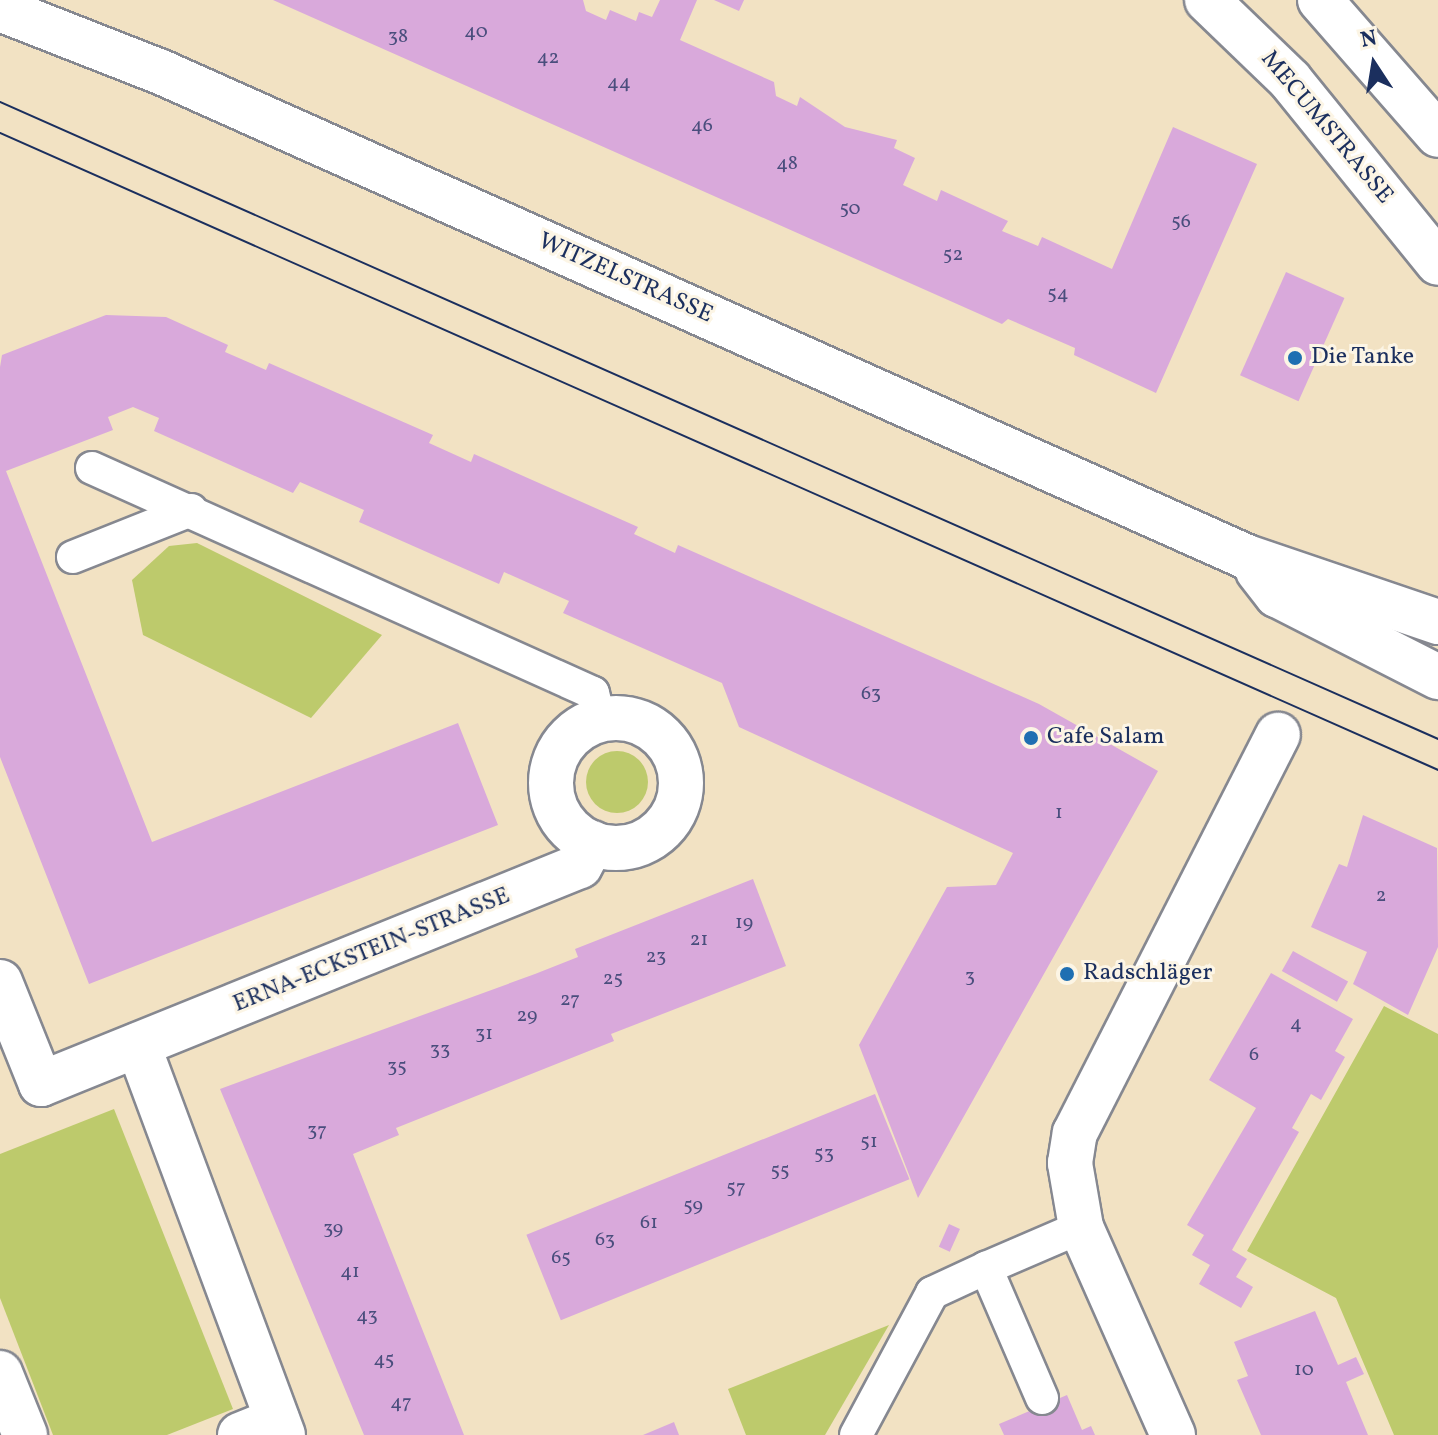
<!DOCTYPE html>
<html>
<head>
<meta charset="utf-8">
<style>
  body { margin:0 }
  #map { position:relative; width:1438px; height:1435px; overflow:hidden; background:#f2e2c3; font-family:Vollkorn,serif }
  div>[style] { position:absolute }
  .green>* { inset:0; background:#bdca6c }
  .round { border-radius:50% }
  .building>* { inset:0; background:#d9a9db; transform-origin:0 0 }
  .roads { filter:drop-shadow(2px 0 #868890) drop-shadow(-2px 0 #868890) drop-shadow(0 2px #868890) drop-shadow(0 -2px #868890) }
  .lane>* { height:32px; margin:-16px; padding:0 16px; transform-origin:16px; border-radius:16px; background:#fff }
  .street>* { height:44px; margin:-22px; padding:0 22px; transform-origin:22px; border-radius:22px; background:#fff }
  .street>.ring { margin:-22px; padding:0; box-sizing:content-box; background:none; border:44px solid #fff; border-radius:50% }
  .primary>* { height:44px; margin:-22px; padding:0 22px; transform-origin:22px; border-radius:22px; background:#fff }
  .tram>* { height:2px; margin:-1px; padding:0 1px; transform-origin:1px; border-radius:1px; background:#1b2f5e }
  .dots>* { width:22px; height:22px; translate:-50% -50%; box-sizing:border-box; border:4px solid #fcf5e5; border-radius:50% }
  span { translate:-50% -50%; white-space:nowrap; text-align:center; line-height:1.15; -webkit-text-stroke:6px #fcf5e5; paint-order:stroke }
  .number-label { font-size:20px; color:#4a4e7d }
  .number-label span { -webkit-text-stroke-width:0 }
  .street-label { font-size:24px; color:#1b2f5e }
  .poi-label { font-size:24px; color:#1b2f5e }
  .left { translate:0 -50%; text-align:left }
  .north { position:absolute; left:1334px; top:24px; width:80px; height:80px; -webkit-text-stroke:6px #fcf5e5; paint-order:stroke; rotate:348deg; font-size:22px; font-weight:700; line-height:32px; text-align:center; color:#1b2f5e }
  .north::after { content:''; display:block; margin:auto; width:28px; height:36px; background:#1b2f5e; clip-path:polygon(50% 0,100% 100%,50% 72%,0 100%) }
</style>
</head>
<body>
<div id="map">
  <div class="green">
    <i style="clip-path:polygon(197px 543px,382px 635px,311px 718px,143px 635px,132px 580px,169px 546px)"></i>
    <i class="round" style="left:586px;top:751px;width:62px;height:62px"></i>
    <i style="clip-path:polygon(1384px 1006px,1438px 1034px,1438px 1435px,1394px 1435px,1336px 1298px,1247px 1251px)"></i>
    <i style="clip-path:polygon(114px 1109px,233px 1409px,167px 1435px,53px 1435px,0 1298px,0 1154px)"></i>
    <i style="clip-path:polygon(889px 1325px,825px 1435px,746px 1435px,728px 1389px)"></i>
  </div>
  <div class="building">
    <i style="clip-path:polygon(273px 0,583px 0,586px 11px,606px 20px,610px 10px,636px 21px,639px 12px,652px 17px,660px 0,697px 0,680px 40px,774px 82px,776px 96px,797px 106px,800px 97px,845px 127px,897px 140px,894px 148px,915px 158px,903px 185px,937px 201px,941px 190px,1008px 221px,1002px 231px,1038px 246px,1042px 237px,1112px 269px,1173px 127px,1257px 164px,1156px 393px,1074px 355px,1075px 348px,1008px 319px,1002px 324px)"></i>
    <i style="clip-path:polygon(714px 0,744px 0,739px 11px)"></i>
    <i style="left:1286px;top:272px;width:64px;height:113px;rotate:24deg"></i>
    <i style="clip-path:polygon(106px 315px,166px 317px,228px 345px,225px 352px,266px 370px,269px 363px,433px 435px,429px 443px,471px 462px,474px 454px,638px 527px,634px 534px,675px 553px,678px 545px,1039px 704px,1158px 771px,918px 1198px,859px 1045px,947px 887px,996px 885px,1013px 853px,739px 727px,722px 683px,563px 613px,569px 601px,504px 572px,499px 584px,359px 522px,364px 510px,300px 482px,293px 493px,154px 431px,159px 418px,133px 407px,108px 417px,113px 430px,6px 471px,152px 842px,458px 723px,498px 825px,89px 984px,0 757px,0 367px,2px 355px)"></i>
    <i style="clip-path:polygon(1363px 815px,1437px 848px,1438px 947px,1408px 1015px,1353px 984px,1367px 952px,1311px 927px,1339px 864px,1347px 867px)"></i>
    <i style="clip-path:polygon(753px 879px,786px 966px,611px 1034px,614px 1041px,396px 1128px,399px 1135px,353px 1154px,464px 1435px,364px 1435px,220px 1089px,535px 974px,578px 957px,575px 949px)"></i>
    <i style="left:1293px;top:951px;width:63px;height:23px;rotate:29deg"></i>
    <i style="clip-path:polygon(1271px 973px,1353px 1019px,1335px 1051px,1345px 1057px,1321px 1100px,1311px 1094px,1292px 1128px,1299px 1132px,1232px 1250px,1247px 1259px,1236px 1277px,1253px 1287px,1241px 1308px,1199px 1284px,1210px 1265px,1192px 1255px,1204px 1235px,1187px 1225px,1256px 1108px,1209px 1080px)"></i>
    <i style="left:875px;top:1094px;width:92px;height:376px;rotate:68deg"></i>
    <i style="left:949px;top:1224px;width:12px;height:25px;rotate:24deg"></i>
    <i style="clip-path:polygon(1315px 1311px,1338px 1365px,1356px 1357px,1364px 1374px,1346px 1382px,1368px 1435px,1261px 1435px,1237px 1380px,1248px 1376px,1234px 1342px)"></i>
    <i style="clip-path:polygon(1067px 1395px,1082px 1430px,1091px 1426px,1095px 1435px,1004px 1435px,999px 1424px)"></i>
    <i style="clip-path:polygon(674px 1422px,679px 1435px,643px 1435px)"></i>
  </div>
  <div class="roads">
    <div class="lane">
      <i style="left:92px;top:468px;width:549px;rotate:24.18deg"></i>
      <i style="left:593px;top:693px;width:29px;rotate:76deg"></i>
      <i style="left:73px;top:557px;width:127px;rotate:-21.7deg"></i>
      <i style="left:1042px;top:1398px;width:142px;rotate:-113.3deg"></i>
      <i style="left:986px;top:1268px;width:103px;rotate:-23.3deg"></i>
      <i style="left:856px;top:1435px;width:161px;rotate:-61.8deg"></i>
      <i style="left:932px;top:1293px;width:60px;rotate:-24.8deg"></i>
    </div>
    <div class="street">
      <i style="left:0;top:9px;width:173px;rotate:21.4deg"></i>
      <i style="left:161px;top:72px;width:1189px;rotate:24.07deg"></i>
      <i style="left:1247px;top:557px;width:202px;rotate:18.8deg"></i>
      <i style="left:1258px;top:571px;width:31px;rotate:52deg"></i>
      <i style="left:1277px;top:595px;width:181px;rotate:27deg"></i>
      <i class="ring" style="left:551px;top:718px;width:86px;height:86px"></i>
      <i style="left:0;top:982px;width:110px;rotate:68.1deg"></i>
      <i style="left:41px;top:1084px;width:581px;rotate:-22.02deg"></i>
      <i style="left:580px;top:866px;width:26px;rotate:-62deg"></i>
      <i style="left:138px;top:1045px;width:416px;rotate:69.6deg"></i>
      <i style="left:0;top:1373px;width:67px;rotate:68deg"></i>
      <i style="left:240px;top:1435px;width:40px;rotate:-22deg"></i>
      <i style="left:1173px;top:1435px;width:227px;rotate:-113.9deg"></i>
      <i style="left:1081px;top:1227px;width:65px;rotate:-99.8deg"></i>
      <i style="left:1070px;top:1163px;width:30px;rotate:-81deg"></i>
      <i style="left:1075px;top:1133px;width:447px;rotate:-63deg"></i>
    </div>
    <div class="primary">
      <i style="left:1207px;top:0;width:115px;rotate:43.9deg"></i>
      <i style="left:1290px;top:80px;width:235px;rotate:51deg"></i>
      <i style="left:1320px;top:0;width:179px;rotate:48.8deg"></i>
    </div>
  </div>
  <div class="tram">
    <i style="left:0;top:102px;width:1573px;rotate:23.89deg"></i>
    <i style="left:0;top:133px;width:1573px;rotate:23.89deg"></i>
  </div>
  <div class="dots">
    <i style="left:1295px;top:358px;background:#1f6fb2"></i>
    <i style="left:1031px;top:738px;background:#1f6fb2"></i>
    <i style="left:1067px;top:974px;background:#1f6fb2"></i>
  </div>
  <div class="number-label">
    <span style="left:476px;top:32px">40</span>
    <span style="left:398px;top:37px">38</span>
    <span style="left:548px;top:58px">42</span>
    <span style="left:619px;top:83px">44</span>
    <span style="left:702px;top:126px">46</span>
    <span style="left:787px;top:164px">48</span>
    <span style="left:850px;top:209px">50</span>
    <span style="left:1181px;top:222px">56</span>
    <span style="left:953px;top:255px">52</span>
    <span style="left:1058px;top:294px">54</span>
    <span style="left:871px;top:694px">63</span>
    <span style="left:1059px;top:813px">1</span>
    <span style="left:1381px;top:896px">2</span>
    <span style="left:744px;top:923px">19</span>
    <span style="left:699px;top:940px">21</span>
    <span style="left:656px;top:957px">23</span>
    <span style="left:970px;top:977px">3</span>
    <span style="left:613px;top:979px">25</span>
    <span style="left:570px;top:1000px">27</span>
    <span style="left:527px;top:1016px">29</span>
    <span style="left:1296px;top:1024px">4</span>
    <span style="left:484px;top:1034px">31</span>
    <span style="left:440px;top:1050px">33</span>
    <span style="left:1254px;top:1055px">6</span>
    <span style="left:397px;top:1067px">35</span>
    <span style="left:317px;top:1131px">37</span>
    <span style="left:869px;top:1142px">51</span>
    <span style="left:824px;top:1154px">53</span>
    <span style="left:780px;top:1171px">55</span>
    <span style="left:736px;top:1188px">57</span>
    <span style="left:693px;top:1206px">59</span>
    <span style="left:649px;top:1223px">61</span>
    <span style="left:333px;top:1229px">39</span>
    <span style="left:605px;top:1240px">63</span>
    <span style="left:561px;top:1258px">65</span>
    <span style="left:350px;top:1272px">41</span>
    <span style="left:367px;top:1316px">43</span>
    <span style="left:384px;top:1360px">45</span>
    <span style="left:1304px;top:1370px">10</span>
    <span style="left:401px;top:1403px">47</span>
  </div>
  <div class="street-label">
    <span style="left:1326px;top:128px;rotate:50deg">MECUMSTRASSE</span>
    <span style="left:625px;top:279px;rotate:24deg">WITZELSTRASSE</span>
    <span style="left:372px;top:951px;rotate:-22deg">ERNA-ECKSTEIN-STRASSE</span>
  </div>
  <div class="poi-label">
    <span class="left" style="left:1311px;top:358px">Die Tanke</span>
    <span class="left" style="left:1047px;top:738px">Cafe Salam</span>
    <span class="left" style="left:1083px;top:974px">Radschläger</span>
  </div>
  <div class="north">N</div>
</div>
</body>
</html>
